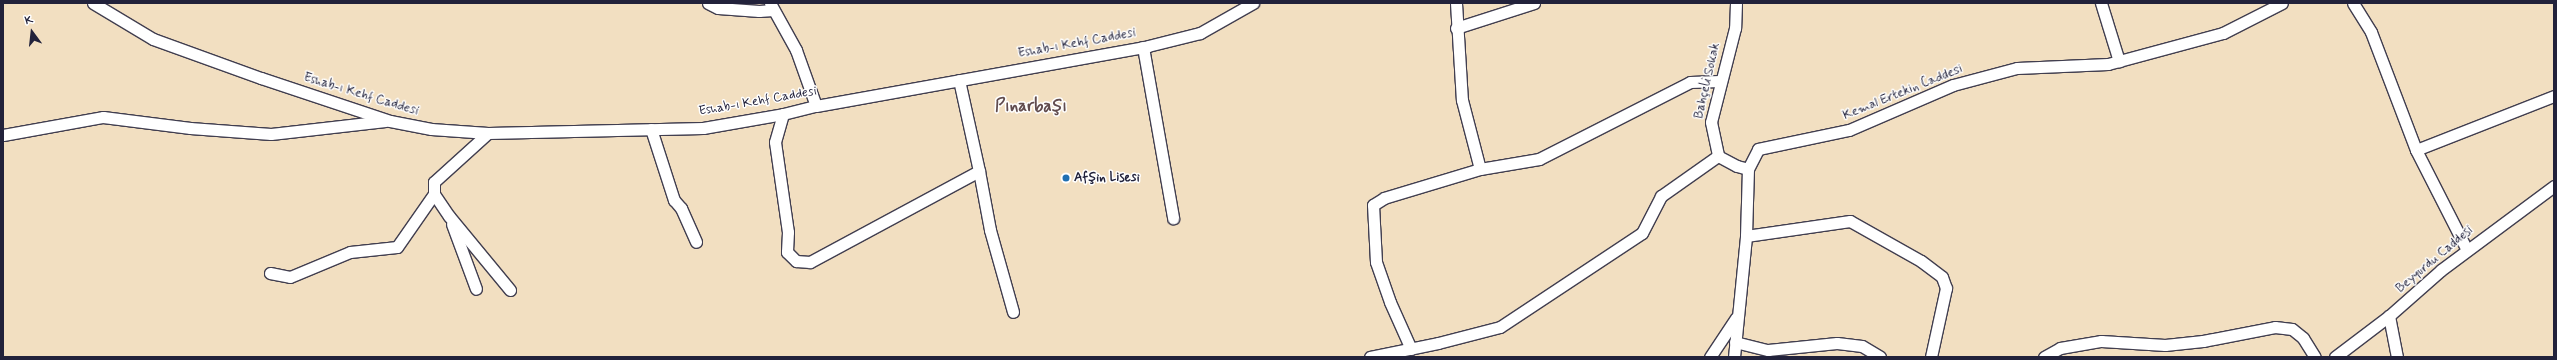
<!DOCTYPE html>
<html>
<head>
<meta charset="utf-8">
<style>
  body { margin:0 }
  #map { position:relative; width:2557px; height:360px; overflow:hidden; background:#f2dfc1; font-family:Mynerve,sans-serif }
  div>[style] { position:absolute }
  .roads { filter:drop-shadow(1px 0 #413e4f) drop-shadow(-1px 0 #413e4f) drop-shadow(0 1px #413e4f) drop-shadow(0 -1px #413e4f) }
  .minor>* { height:11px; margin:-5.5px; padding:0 5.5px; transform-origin:5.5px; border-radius:5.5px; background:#fff }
  .dots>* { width:11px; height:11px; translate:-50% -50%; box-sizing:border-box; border:2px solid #fff; border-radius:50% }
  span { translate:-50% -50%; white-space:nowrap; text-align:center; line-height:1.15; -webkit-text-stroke:3px #fff; paint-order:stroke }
  .street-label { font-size:13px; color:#22223b }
  .poi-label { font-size:13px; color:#22223b; font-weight:700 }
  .left { translate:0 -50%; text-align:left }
  .district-label { font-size:17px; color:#614c4e; font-weight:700 }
  .frame { position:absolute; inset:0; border:4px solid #22223b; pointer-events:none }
  .north { position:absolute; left:12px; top:12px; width:40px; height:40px; -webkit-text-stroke:3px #fff; paint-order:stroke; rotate:345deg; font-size:11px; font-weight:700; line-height:16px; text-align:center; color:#22223b }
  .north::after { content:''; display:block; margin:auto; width:14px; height:18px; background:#22223b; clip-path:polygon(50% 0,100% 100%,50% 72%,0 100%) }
</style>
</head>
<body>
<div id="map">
  <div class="roads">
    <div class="minor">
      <i style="left:93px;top:3px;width:70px;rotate:31deg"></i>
      <i style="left:153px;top:39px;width:115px;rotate:19.9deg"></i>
      <i style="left:261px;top:78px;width:136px;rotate:18.4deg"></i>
      <i style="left:390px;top:121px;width:42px;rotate:11deg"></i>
      <i style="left:431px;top:129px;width:57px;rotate:4deg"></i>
      <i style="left:488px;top:133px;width:215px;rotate:-1.3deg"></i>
      <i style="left:703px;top:128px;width:81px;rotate:-9.9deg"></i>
      <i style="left:783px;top:114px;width:34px;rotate:-14deg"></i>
      <i style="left:816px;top:106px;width:337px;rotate:-10.2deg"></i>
      <i style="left:1148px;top:46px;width:54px;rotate:-14deg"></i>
      <i style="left:1200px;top:33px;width:61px;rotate:-29.5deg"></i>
      <i style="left:708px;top:3px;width:11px;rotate:27deg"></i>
      <i style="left:718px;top:8px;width:41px;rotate:4.2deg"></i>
      <i style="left:759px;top:11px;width:14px;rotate:-4deg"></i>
      <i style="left:770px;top:3px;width:54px;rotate:61deg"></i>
      <i style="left:796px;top:50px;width:59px;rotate:70.3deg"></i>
      <i style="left:1456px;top:3px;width:97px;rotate:86.5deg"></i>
      <i style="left:1462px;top:100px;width:71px;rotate:75.4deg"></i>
      <i style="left:1480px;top:169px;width:60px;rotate:-9.6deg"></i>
      <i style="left:1539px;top:159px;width:169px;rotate:-27deg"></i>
      <i style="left:1690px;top:82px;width:30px;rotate:-2deg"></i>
      <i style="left:1736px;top:3px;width:25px;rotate:92deg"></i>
      <i style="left:1735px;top:28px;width:97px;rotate:104.3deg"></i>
      <i style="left:1711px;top:122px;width:35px;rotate:78deg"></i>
      <i style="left:1718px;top:156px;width:21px;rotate:28deg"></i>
      <i style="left:1737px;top:166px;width:11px;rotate:15deg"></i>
      <i style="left:2101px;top:3px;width:61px;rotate:72.8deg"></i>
      <i style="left:2353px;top:3px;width:34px;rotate:58deg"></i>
      <i style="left:2371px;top:32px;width:126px;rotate:69.1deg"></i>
      <i style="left:2416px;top:150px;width:112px;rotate:63deg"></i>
      <i style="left:1456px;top:28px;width:82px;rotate:-17.8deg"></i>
      <i style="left:1143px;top:47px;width:174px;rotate:80deg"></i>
      <i style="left:783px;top:114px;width:29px;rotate:106deg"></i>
      <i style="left:775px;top:142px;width:91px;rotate:81.8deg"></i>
      <i style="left:788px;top:232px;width:20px;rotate:93deg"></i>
      <i style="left:787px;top:252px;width:13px;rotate:45deg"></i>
      <i style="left:796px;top:261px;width:14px;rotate:4deg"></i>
      <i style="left:810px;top:262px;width:192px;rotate:-28.3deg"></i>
      <i style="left:979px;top:171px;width:93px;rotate:-102.4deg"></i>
      <i style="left:651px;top:129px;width:75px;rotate:72.1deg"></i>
      <i style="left:674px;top:200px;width:11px;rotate:49deg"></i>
      <i style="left:681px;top:208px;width:37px;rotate:66deg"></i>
      <i style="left:488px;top:133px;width:73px;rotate:137.8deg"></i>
      <i style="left:434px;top:182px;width:12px;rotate:90deg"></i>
      <i style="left:434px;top:194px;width:27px;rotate:56deg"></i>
      <i style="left:449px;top:216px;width:96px;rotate:50.5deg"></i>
      <i style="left:3px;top:135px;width:102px;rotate:-10.2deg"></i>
      <i style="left:103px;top:117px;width:88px;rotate:7.2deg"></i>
      <i style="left:190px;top:128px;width:81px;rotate:4.2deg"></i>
      <i style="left:271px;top:134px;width:115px;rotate:-6.5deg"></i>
      <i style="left:2416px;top:150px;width:148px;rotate:-21.4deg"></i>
      <i style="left:979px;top:171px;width:60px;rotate:79.4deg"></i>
      <i style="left:990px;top:230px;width:85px;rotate:74.3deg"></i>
      <i style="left:452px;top:224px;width:69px;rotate:69.7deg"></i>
      <i style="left:1746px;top:236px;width:105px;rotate:-8.2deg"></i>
      <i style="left:1850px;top:221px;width:81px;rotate:29.4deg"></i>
      <i style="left:1921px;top:261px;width:26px;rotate:37deg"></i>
      <i style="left:1942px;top:277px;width:12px;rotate:70deg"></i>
      <i style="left:1946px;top:288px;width:71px;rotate:102.3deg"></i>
      <i style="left:270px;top:273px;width:20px;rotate:11deg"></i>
      <i style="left:290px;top:277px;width:65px;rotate:-22.6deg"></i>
      <i style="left:350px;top:252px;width:47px;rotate:-6.1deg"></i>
      <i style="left:397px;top:247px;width:65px;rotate:-55.1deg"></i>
      <i style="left:2389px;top:316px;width:42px;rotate:79deg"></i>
      <i style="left:1735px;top:342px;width:34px;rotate:14deg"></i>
      <i style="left:1768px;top:350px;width:69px;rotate:-5.8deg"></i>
      <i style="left:1837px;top:343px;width:25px;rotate:7deg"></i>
      <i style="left:1862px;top:346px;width:21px;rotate:31deg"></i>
      <i style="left:1411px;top:349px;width:51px;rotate:-114.1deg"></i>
      <i style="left:1390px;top:302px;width:42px;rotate:-109.3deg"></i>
      <i style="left:1376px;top:262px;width:57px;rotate:-93deg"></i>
      <i style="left:1373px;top:205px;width:13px;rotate:-32deg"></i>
      <i style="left:1384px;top:198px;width:100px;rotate:-16.8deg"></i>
      <i style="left:1370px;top:357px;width:69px;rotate:-11.6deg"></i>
      <i style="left:1438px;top:343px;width:64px;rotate:-14.5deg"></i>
      <i style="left:1500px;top:327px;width:170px;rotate:-33.5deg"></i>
      <i style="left:1642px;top:233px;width:42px;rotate:-62.8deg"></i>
      <i style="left:1661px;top:196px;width:70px;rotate:-35.1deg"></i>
      <i style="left:1710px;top:357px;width:47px;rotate:-56.3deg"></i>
      <i style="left:1734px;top:357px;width:122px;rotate:-84.3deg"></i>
      <i style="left:1746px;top:236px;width:67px;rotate:-88.3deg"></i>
      <i style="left:1748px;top:169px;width:22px;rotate:-63deg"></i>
      <i style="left:1758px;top:149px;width:93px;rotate:-11.8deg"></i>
      <i style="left:1849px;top:130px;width:113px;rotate:-23.4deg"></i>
      <i style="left:1953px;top:85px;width:66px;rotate:-14.9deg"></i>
      <i style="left:2017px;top:68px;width:91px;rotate:-2.5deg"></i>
      <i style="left:2108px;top:64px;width:119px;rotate:-15.1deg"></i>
      <i style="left:2223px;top:33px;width:66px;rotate:-27deg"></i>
      <i style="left:2044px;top:357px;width:18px;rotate:-29deg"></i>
      <i style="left:2060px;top:348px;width:42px;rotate:-9.7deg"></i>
      <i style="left:2101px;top:341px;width:64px;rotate:3.6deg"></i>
      <i style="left:2165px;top:345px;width:38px;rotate:-6deg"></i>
      <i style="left:2203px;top:341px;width:73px;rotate:-11deg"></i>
      <i style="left:2275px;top:327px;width:17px;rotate:7deg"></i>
      <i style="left:2292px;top:329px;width:14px;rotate:39deg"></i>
      <i style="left:2303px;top:338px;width:22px;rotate:58deg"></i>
      <i style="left:2335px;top:357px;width:68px;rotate:-37.2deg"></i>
      <i style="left:2389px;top:316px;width:69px;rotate:-41.5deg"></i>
      <i style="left:2441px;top:270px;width:141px;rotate:-36.6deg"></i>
    </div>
  </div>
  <div class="dots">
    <i style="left:1066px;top:178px;background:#1f6fb2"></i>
  </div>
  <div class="street-label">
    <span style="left:1077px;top:44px;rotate:-10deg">Eshab-ı Kehf Caddesi</span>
    <span style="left:1708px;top:81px;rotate:-77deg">Bahçeli Sokak</span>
    <span style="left:1903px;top:93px;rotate:-22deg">Kemal Ertekin Caddesi</span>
    <span style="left:361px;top:95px;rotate:17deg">Eshab-ı Kehf Caddesi</span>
    <span style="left:758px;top:102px;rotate:-10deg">Eshab-ı Kehf Caddesi</span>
    <span style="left:2435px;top:260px;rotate:-40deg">Beyyurdu Caddesi</span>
  </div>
  <div class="poi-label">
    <span class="left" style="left:1074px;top:178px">Afşin Lisesi</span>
  </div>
  <div class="district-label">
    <span style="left:1031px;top:107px">Pınarbaşı</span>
  </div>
  <div class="frame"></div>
  <div class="north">K</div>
</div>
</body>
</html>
